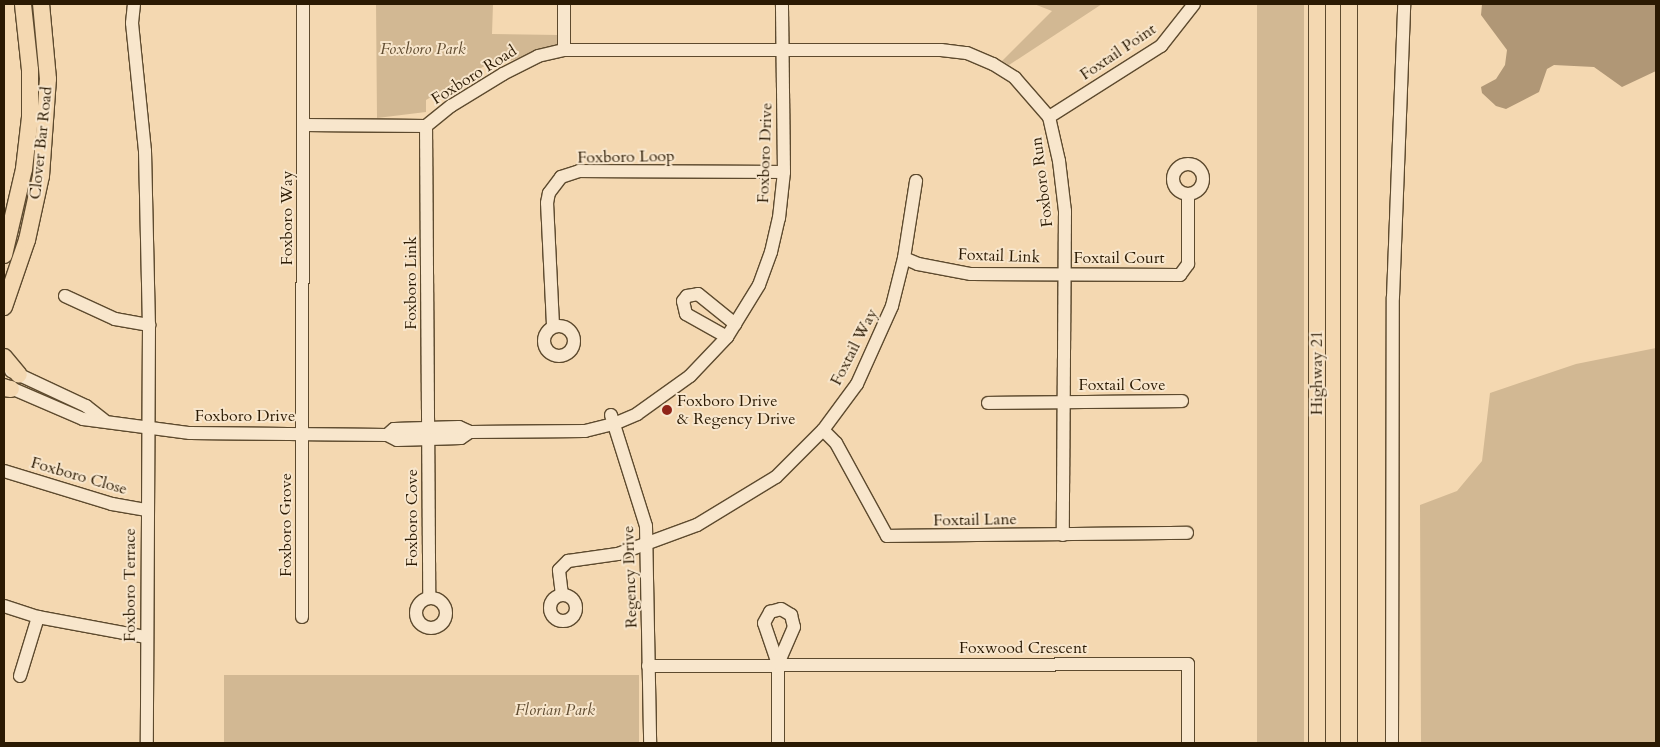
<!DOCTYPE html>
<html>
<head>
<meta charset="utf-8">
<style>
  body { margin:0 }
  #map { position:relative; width:1660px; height:747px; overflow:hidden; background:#f4d8b1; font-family:Cardo,serif }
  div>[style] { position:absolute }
  .green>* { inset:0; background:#d2b893; transform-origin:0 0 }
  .water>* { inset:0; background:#b09776 }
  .roads { filter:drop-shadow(1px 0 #5d4a2e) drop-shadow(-1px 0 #5d4a2e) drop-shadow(0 1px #5d4a2e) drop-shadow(0 -1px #5d4a2e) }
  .minor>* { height:12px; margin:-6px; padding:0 6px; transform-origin:6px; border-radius:6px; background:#f8e6cc }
  .minor>.ring { margin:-6px; padding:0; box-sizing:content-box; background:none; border:12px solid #f8e6cc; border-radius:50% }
  .major>* { height:16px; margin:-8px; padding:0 8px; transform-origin:8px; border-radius:8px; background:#f4d8b1 }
  .dots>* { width:14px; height:14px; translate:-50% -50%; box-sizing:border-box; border:2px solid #f8e6cc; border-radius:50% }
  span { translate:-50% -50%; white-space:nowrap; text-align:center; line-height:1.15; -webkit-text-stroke:4px #f8e6cc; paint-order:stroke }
  .park-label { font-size:16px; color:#5d492e; font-style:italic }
  .street-label { font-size:16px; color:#2b1a03 }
  .poi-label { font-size:16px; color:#2b1a03 }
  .left { translate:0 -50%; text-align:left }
  .frame { position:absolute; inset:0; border:5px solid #2b1a03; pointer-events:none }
</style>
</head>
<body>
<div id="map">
  <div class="green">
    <i style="clip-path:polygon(376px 4px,493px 4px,492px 34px,558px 35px,558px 46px,503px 63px,488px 64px,426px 100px,426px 112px,377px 118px)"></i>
    <i style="clip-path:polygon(1034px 4px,1102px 4px,1009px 65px,1002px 61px,1052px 11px)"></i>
    <i style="left:1257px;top:4px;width:47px;height:739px"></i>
    <i style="clip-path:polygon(1656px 348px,1656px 743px,1421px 743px,1420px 505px,1457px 491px,1482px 461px,1490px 393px,1576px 364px)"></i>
    <i style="left:639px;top:675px;width:68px;height:415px;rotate:90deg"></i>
  </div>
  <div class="water">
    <i style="clip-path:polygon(1482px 4px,1656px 4px,1656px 71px,1622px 87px,1594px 67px,1554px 65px,1547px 69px,1539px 92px,1506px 109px,1496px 106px,1482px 93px,1481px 87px,1496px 79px,1505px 65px,1507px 50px,1481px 15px)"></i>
  </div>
  <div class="roads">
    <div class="minor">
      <i style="left:134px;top:4px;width:19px;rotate:96deg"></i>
      <i style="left:132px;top:23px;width:129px;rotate:84.2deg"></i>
      <i style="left:145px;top:151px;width:174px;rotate:88.7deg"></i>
      <i style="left:149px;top:325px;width:418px;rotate:90.3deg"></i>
      <i style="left:564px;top:4px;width:46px;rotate:90deg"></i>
      <i style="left:1049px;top:117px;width:133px;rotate:-32.4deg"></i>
      <i style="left:1161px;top:46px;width:53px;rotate:-51.8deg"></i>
      <i style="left:304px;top:125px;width:122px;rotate:0.5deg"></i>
      <i style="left:426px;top:126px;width:32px;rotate:-39deg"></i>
      <i style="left:451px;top:106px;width:61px;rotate:-31.6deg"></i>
      <i style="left:503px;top:74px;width:39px;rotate:-27deg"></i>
      <i style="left:538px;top:56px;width:27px;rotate:-13deg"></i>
      <i style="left:564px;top:50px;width:377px"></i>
      <i style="left:941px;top:50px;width:26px;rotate:7deg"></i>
      <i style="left:967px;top:53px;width:28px;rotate:23deg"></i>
      <i style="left:993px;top:64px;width:26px;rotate:32deg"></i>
      <i style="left:1015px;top:78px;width:52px;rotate:48.9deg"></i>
      <i style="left:1049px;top:117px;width:45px;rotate:77.2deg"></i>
      <i style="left:1059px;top:161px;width:50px;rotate:83.2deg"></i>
      <i style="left:1065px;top:211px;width:324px;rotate:90.4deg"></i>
      <i style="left:426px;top:126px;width:471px;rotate:89.6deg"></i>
      <i class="ring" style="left:1173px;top:164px;width:18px;height:18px"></i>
      <i style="left:904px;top:258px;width:15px;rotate:23deg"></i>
      <i style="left:918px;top:264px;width:54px;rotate:10.7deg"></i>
      <i style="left:971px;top:274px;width:209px;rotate:0.3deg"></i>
      <i style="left:1180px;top:275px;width:14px;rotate:-54deg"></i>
      <i style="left:1188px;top:264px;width:70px;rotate:-90deg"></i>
      <i style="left:65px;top:296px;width:55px;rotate:24.7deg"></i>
      <i style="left:115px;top:319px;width:35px;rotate:10deg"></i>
      <i style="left:553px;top:325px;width:122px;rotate:-92.8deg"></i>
      <i style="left:547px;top:203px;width:10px;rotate:-79deg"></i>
      <i style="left:549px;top:193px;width:20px;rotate:-53deg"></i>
      <i style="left:561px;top:177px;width:19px;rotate:-18deg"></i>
      <i style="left:579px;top:171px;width:205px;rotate:0.3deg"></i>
      <i class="ring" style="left:544px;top:326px;width:18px;height:18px"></i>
      <i style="left:727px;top:337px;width:47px;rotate:-150.7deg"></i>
      <i style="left:686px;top:314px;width:13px;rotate:-103deg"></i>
      <i style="left:683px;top:301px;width:6px;rotate:-51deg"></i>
      <i style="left:687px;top:296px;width:11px;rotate:-10deg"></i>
      <i style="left:698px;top:294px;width:48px;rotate:39deg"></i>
      <i style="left:11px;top:371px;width:83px;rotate:25deg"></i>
      <i style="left:86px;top:406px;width:23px;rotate:38deg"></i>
      <i style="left:4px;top:385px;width:86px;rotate:23.3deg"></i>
      <i style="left:83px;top:419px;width:108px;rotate:7.5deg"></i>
      <i style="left:190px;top:433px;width:197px;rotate:0.6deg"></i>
      <i style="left:387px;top:435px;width:11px;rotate:27deg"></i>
      <i style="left:397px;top:440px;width:64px;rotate:-1.8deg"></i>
      <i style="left:461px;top:438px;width:11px;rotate:-34deg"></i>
      <i style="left:988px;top:403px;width:194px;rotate:-0.6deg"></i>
      <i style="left:611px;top:415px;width:116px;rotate:72.5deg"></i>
      <i style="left:646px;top:526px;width:217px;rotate:88.9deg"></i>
      <i style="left:823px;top:430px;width:18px;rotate:45deg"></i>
      <i style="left:836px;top:443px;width:106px;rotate:61.3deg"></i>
      <i style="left:887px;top:536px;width:300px;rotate:-0.6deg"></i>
      <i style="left:387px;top:435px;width:9px;rotate:-41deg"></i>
      <i style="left:394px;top:429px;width:65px;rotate:-1.8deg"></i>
      <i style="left:459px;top:427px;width:12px;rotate:24deg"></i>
      <i style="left:470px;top:432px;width:115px;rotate:-0.5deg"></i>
      <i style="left:585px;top:431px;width:30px;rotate:-14deg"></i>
      <i style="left:614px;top:424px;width:25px;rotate:-23deg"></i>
      <i style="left:637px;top:414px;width:65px;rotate:-35.6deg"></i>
      <i style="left:690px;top:376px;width:54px;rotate:-46.5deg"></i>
      <i style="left:727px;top:337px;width:61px;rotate:-58.4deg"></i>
      <i style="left:759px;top:285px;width:35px;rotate:-70deg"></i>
      <i style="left:771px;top:252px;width:35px;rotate:-77deg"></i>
      <i style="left:779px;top:218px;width:46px;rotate:-83.8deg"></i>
      <i style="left:784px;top:172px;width:168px;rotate:-90.7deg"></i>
      <i style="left:4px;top:471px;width:113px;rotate:17deg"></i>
      <i style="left:112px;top:504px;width:34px;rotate:10deg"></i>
      <i class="ring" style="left:550px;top:595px;width:14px;height:14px"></i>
      <i style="left:562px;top:595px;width:25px;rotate:-97deg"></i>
      <i style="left:559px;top:570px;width:13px;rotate:-45deg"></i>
      <i style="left:568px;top:561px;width:50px;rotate:-8deg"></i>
      <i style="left:618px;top:554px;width:84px;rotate:-20.2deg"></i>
      <i style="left:697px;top:525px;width:92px;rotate:-31.3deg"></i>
      <i style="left:776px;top:477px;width:66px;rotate:-45deg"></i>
      <i style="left:823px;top:430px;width:57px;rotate:-53.5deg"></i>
      <i style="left:857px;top:384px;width:85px;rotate:-65.8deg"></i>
      <i style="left:892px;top:306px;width:49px;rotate:-76deg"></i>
      <i style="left:904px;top:258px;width:78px;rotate:-81.1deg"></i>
      <i class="ring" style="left:416px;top:598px;width:18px;height:18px"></i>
      <i style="left:4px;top:606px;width:36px;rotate:18deg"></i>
      <i style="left:38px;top:617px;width:110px;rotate:10.5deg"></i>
      <i style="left:302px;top:617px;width:613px;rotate:-89.91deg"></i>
      <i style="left:648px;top:666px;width:540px;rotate:-0.21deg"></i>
      <i style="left:1188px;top:664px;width:79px;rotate:90deg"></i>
      <i style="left:20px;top:676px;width:62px;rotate:-73deg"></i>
      <i style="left:778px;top:743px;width:79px;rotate:-90deg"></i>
      <i style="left:778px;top:664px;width:43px;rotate:-108.9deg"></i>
      <i style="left:764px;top:623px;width:13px;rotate:-61deg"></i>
      <i style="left:770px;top:612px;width:11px;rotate:-15deg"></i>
      <i style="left:781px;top:609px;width:12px;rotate:31deg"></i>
      <i style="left:791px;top:615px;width:12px;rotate:76deg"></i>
      <i style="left:794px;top:627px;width:40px;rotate:113.4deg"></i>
      <i style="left:1392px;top:743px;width:446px;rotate:-89.9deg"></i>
      <i style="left:1393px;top:297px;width:293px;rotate:-87.8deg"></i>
    </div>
    <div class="major">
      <i style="left:1317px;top:4px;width:739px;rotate:90deg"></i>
      <i style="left:4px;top:255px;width:88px;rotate:-76.9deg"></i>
      <i style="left:24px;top:169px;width:52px;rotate:-83.4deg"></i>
      <i style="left:30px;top:117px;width:47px;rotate:-90deg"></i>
      <i style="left:30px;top:70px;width:66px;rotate:-96.1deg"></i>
      <i style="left:4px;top:307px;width:71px;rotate:-71.1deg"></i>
      <i style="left:27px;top:240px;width:66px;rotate:-77.7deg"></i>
      <i style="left:41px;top:176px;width:97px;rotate:-85.9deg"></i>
      <i style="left:48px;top:79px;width:75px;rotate:-95.3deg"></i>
      <i style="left:4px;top:357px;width:23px;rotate:50deg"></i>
      <i style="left:4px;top:388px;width:7px;rotate:8deg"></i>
      <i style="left:1349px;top:743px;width:739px;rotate:-90deg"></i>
    </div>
  </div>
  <div class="dots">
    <i style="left:667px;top:410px;background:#8f2418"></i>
  </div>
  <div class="park-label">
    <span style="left:423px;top:49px">Foxboro Park</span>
    <span style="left:555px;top:710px">Florian Park</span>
  </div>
  <div class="street-label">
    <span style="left:1118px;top:52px;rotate:-34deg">Foxtail Point</span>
    <span style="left:474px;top:75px;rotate:-32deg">Foxboro Road</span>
    <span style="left:41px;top:143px;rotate:-84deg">Clover Bar Road</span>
    <span style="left:765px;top:153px;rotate:-88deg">Foxboro Drive</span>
    <span style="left:626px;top:157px;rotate:-1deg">Foxboro Loop</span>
    <span style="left:1042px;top:182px;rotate:-97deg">Foxboro Run</span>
    <span style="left:287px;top:218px;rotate:-90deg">Foxboro Way</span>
    <span style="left:999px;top:256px;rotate:2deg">Foxtail Link</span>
    <span style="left:1119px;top:258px">Foxtail Court</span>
    <span style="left:411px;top:283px;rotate:-90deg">Foxboro Link</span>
    <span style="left:854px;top:347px;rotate:-63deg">Foxtail Way</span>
    <span style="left:1317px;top:373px;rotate:-90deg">Highway 21</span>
    <span style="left:1122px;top:385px">Foxtail Cove</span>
    <span style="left:245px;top:416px">Foxboro Drive</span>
    <span style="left:79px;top:476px;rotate:16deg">Foxboro Close</span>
    <span style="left:412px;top:518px;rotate:-90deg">Foxboro Cove</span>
    <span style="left:975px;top:520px;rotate:-1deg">Foxtail Lane</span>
    <span style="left:286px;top:525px;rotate:-90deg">Foxboro Grove</span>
    <span style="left:630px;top:577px;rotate:-92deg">Regency Drive</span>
    <span style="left:130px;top:585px;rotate:-90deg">Foxboro Terrace</span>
    <span style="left:1023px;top:648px">Foxwood Crescent</span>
  </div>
  <div class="poi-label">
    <span class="left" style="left:677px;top:410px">Foxboro Drive<br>&amp; Regency Drive</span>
  </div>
  <div class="frame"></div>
</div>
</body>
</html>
